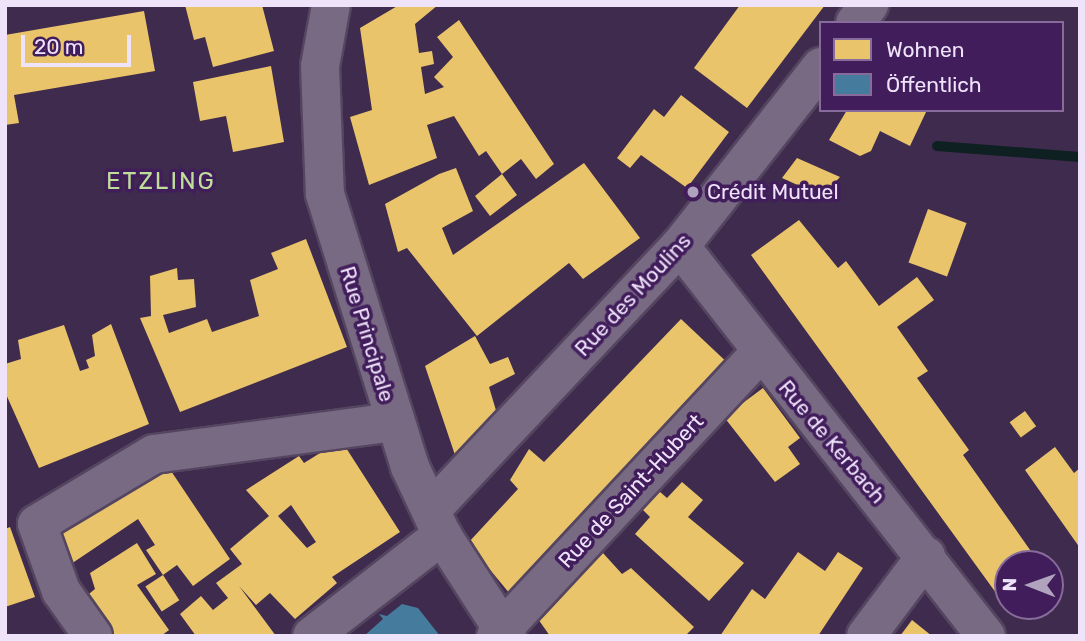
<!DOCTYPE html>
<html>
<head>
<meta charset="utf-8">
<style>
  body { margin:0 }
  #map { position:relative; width:1085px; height:641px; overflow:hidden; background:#3f2b4d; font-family:Rubik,sans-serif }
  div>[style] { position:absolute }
  .homes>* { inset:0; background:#e9c46a; transform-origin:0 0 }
  .public>* { inset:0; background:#457b9d }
  .stream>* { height:10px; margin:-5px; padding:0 5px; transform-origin:5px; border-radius:5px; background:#0e2021 }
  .roads { filter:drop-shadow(2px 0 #554560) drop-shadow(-2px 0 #554560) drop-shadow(0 2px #554560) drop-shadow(0 -2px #554560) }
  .minor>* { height:38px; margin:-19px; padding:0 19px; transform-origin:19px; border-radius:19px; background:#786a83 }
  .dots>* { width:19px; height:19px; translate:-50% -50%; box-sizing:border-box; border:4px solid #411d5b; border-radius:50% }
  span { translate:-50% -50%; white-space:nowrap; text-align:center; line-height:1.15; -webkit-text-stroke:7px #411d5b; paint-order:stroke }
  .poi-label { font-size:21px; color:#efe3fa }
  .left { translate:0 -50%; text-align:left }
  .street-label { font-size:21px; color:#efe3fa }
  .quarter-label { font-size:24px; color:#bfdf99; letter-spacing:2px }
  .frame { position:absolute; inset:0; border:7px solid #efe3fa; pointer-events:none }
  .legend { position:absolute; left:819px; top:21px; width:245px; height:91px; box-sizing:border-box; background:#411d5b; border:2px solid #876c9b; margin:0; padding:9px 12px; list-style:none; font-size:21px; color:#efe3fa }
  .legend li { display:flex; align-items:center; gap:14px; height:35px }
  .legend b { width:35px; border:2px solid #876c9b }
  .north { position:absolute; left:994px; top:550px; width:70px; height:70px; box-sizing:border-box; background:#411d5b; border:2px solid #876c9b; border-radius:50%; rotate:271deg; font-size:19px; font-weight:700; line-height:28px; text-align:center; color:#efe3fa }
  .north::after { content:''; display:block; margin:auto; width:24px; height:32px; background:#b1a3bd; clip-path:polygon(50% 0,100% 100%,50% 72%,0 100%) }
  .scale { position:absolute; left:21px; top:35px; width:110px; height:32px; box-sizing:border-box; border:4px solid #efe3fa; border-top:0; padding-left:9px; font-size:21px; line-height:24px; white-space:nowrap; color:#efe3fa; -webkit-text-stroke:5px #411d5b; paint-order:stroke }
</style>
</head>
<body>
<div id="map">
  <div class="homes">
    <i style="clip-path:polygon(185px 5px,262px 5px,274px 51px,213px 67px,205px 37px,194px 40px)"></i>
    <i style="clip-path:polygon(399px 5px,438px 5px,415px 24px,419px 53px,432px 51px,434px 64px,421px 67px,425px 94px,444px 87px,434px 77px,453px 57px,437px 37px,459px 20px,554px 164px,536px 179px,521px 159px,502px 174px,517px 195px,490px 216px,475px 196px,502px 174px,486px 151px,479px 156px,454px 116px,427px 125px,437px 158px,369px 185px,350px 117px,372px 110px,360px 28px)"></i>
    <i style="clip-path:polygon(740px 5px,825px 5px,747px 108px,694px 68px)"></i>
    <i style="clip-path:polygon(144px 11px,155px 71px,14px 95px,19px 123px,5px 125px,5px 35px)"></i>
    <i style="clip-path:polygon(271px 66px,284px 142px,233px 152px,226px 116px,200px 121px,193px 82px)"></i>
    <i style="clip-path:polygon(681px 95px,729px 132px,687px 188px,641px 155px,630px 168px,617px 158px,654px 109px,664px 117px)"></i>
    <i style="clip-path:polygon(847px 110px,927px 110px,910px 146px,880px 131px,871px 151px,860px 156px,829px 140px)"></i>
    <i style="clip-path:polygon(797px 158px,840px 177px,822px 196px,782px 178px)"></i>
    <i style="clip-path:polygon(584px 163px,640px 238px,583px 279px,569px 263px,477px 336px,407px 248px,398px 252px,385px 204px,439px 174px,456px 168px,473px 211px,442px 228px,453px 255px)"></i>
    <i style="left:928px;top:209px;width:41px;height:57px;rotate:20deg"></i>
    <i style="clip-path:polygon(799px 220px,838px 268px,846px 261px,879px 306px,917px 277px,934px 300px,897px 327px,928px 371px,917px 378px,969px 450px,963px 455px,1040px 564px,1008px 564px,1008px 606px,1025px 606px,1012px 615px,751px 255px)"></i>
    <i style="clip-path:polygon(306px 239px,347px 347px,180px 412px,140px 318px,151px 316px,150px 276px,177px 268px,178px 280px,194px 279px,196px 307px,163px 315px,169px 333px,207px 319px,212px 332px,259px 316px,250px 280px,278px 269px,271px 253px)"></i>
    <i style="clip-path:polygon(681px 319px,732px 367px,515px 600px,468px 543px,518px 489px,510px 480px,529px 449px,544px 462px)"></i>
    <i style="clip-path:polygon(111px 324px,149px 424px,39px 468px,5px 392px,5px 364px,21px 359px,18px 340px,64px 325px,80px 371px,89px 368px,86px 360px,95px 356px,92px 335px)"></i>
    <i style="clip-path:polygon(475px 336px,490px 364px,508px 357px,515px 374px,489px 387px,501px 427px,456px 458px,425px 366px)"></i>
    <i style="clip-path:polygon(763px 388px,800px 438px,788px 447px,800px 464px,775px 482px,724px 417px)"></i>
    <i style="left:1025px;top:411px;width:19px;height:19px;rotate:54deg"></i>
    <i style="clip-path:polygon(evenodd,341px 440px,400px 532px,332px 577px,337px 583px,295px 619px,270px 593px,256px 605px,239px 586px,276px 636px,196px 636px,180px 614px,201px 596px,213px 610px,228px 598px,216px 583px,242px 564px,230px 549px,269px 516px,246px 490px,299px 456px,304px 463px,341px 440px,291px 505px,316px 542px,307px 548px,278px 516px,291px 505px)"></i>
    <i style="clip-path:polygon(1055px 447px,1074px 473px,1080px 468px,1080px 548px,1025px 470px)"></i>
    <i style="clip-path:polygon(165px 462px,230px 559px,193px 586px,177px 565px,163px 575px,146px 550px,155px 545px,138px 519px,68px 566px,59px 534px,65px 525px)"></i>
    <i style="clip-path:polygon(682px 482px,703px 500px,688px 517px,744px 563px,709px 601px,635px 534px,650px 517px,642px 509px,659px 491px,667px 498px)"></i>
    <i style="clip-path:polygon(10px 527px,35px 597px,5px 607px,5px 529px)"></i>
    <i style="clip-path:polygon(137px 543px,156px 574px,137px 585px,169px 630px,161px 636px,110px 636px,84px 598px,95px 589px,90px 573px)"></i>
    <i style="clip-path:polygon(798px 552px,825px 571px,838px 552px,863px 568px,818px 636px,720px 636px,752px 589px,765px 599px)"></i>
    <i style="clip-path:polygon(603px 553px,622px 574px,631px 568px,694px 627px,685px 636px,550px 636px,538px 619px)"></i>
    <i style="left:163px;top:575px;width:30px;height:21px;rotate:57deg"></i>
    <i style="clip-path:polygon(1050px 582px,1059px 595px,1050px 601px)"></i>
    <i style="clip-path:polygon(1028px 606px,1044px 606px,1033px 613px)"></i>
    <i style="clip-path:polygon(912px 620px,932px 636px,900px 636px)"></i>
  </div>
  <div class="public">
    <i style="clip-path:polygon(402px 604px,418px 608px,440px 636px,364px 636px,383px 619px,379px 614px,387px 616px)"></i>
  </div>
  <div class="stream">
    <i style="left:937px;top:146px;width:143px;rotate:4.4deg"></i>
  </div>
  <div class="roads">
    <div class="minor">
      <i style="left:331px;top:5px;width:62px;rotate:100.2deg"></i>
      <i style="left:320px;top:66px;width:128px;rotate:87.8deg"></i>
      <i style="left:325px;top:194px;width:286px;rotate:72.7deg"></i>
      <i style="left:410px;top:467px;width:75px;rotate:64.8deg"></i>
      <i style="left:442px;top:535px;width:120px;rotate:57.2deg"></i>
      <i style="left:855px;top:23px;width:23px;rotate:-52deg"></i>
      <i style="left:680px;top:246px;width:496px;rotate:51.9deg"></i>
      <i style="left:431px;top:510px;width:363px;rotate:-46.7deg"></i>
      <i style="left:680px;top:246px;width:228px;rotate:-51.8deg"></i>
      <i style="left:93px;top:636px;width:55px;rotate:-125.4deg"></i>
      <i style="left:61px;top:591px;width:71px;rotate:-109.7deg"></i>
      <i style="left:37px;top:524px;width:136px;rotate:-30.9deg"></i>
      <i style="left:154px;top:454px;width:241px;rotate:-7.6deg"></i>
      <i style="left:312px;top:636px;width:165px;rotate:-37.8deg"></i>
      <i style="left:496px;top:636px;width:386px;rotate:-47deg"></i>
      <i style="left:866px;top:636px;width:100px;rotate:-53.1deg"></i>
    </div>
  </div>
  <div class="dots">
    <i style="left:693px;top:192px;background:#b1a3bd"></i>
  </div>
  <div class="poi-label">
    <span class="left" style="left:707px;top:192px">Crédit Mutuel</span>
  </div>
  <div class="street-label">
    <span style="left:633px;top:295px;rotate:-47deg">Rue des Moulins</span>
    <span style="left:367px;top:334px;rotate:73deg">Rue Principale</span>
    <span style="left:832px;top:442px;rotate:50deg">Rue de Kerbach</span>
    <span style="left:631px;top:491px;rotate:-47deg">Rue de Saint-Hubert</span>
  </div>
  <div class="quarter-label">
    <span style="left:161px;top:182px">ETZLING</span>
  </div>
  <div class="frame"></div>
  <ul class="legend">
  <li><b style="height:19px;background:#e9c46a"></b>Wohnen</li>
  <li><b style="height:19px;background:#457b9d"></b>Öffentlich</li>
  </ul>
  <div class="north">N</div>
  <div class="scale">20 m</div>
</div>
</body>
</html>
